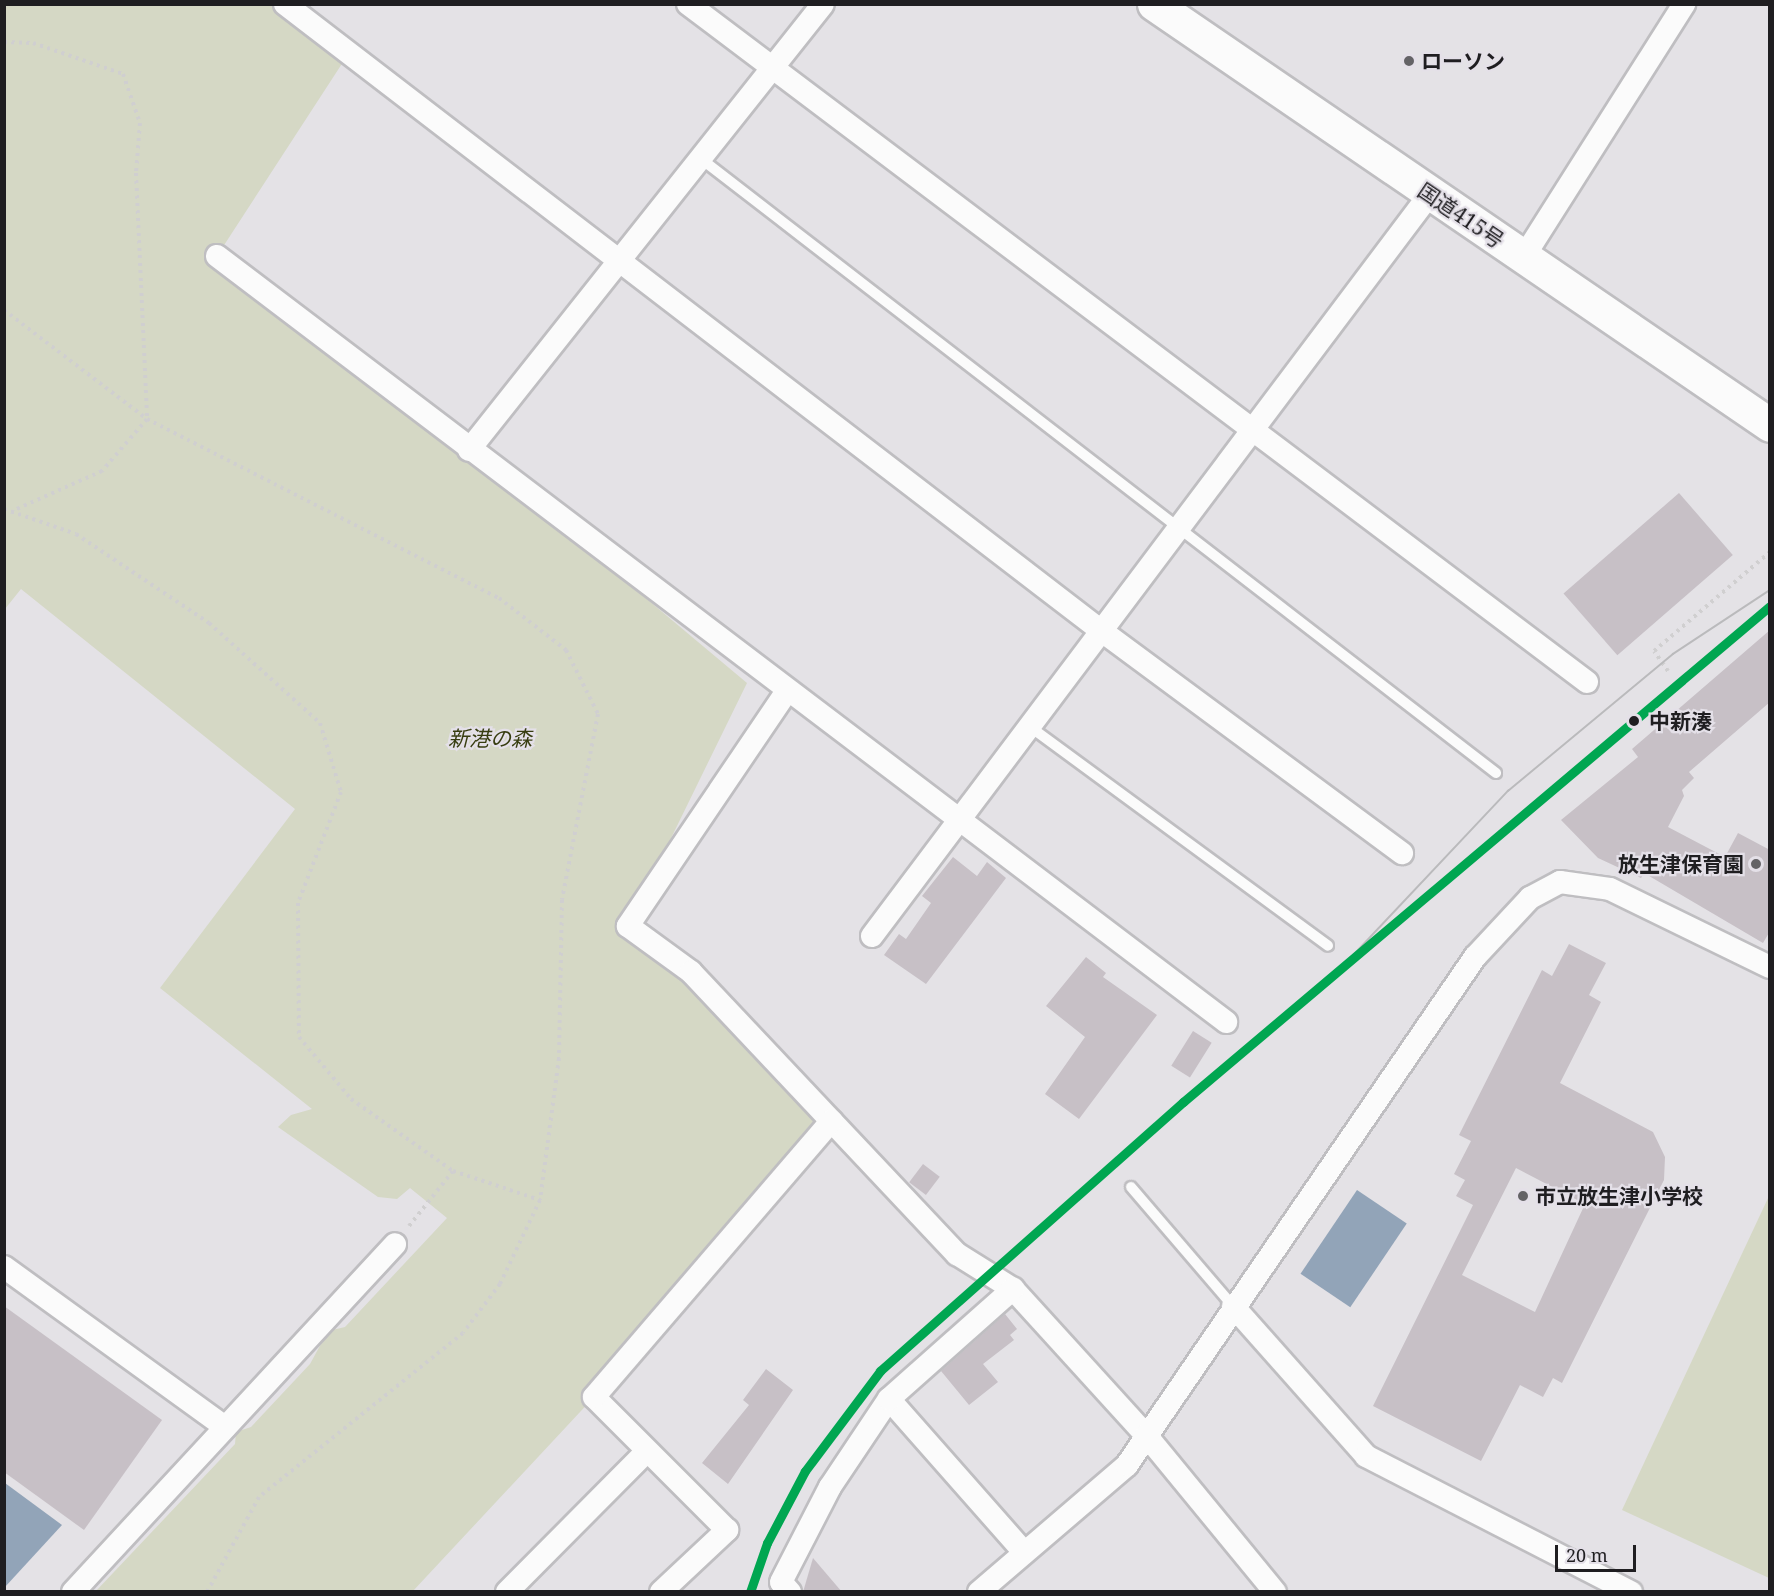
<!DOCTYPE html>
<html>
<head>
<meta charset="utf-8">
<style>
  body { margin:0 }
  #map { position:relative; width:1774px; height:1596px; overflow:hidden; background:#e4e2e6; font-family:"Noto Serif","Noto Sans JP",serif }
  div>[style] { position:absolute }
  .green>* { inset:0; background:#d5d8c5 }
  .water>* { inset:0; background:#92a4b8; transform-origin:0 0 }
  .building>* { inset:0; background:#c7c0c6; transform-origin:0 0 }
  .path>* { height:4px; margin-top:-2px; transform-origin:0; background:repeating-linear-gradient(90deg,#d0cfd0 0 3px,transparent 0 7.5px) }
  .roads { filter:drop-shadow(2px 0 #bfbec1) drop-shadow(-2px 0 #bfbec1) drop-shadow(0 2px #bfbec1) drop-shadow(0 -2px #bfbec1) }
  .lane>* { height:10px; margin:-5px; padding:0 5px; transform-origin:5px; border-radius:5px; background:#fbfbfb }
  .street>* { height:22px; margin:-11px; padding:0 11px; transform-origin:11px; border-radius:11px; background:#fbfbfb }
  .highway>* { height:33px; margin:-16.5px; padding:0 16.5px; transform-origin:16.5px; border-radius:16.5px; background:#fbfbfb }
  .tram>* { height:1.5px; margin:-0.75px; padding:0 0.75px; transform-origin:0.75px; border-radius:0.75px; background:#bababc }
  .rail-1>* { height:9px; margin:-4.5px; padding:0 4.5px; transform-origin:4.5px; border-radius:4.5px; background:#00a651 }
  .dots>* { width:16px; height:16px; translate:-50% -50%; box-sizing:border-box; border:3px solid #e4e0e8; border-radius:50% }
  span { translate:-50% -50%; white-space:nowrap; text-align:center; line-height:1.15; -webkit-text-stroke:4.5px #e4e0e8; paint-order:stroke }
  .poi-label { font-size:21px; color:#1f1e21; font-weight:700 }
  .left { translate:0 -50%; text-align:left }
  .right { translate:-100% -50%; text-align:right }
  .street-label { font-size:21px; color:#1f1e21 }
  .stop-label { font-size:21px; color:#1f1e21; font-weight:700 }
  .park-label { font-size:21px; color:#373d10; font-style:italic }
  .frame { position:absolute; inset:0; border:6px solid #1f1e21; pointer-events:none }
  .scale { position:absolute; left:1555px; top:1545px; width:81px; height:27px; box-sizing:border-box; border:3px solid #1f1e21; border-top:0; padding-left:8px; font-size:18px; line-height:21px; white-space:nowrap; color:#1f1e21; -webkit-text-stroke:4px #e4e0e8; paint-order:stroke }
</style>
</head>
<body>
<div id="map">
  <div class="green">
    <i style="clip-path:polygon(5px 5px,279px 5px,347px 56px,217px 256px,469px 450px,747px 683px,628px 926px,831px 1121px,594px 1397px,413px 1591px,96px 1591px,235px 1444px,236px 1432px,251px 1427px,310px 1364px,328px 1331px,345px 1327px,447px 1218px,410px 1188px,397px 1199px,378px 1197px,278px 1127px,291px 1115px,312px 1109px,160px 988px,295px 809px,21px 589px,5px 609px)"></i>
    <i style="clip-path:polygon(1769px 1196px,1769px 1578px,1622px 1510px)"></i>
  </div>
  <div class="water">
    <i style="left:1357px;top:1190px;width:60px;height:101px;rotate:34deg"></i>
    <i style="clip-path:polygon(5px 1483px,62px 1525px,5px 1587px)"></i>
  </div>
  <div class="building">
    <i style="left:1679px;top:493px;width:82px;height:153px;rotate:49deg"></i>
    <i style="clip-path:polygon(1770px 630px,1770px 702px,1689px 772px,1694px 778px,1682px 790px,1684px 796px,1668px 827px,1725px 857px,1738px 833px,1770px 850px,1770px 931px,1763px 943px,1644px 873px,1641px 878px,1598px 858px,1561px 820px,1638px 757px,1632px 749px)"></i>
    <i style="clip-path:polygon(953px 857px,977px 876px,987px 862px,1006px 878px,926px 984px,884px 955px,899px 934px,906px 939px,931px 903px,922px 896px)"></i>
    <i style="clip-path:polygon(evenodd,1569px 944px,1606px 963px,1589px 995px,1601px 1002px,1560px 1083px,1653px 1132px,1665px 1157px,1664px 1180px,1562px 1383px,1553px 1378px,1543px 1397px,1520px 1385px,1481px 1461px,1373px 1406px,1473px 1205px,1456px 1196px,1465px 1180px,1454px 1174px,1471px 1141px,1459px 1135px,1542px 970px,1552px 976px,1569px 944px,1516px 1168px,1585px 1204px,1535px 1312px,1462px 1275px,1516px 1168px)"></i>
    <i style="clip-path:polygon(1086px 957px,1106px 973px,1103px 977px,1157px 1015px,1079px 1119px,1045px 1094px,1085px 1037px,1046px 1006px)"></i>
    <i style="left:1193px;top:1031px;width:22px;height:41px;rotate:32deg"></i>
    <i style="left:923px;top:1164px;width:21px;height:23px;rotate:37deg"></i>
    <i style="clip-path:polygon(4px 1306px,162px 1420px,84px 1530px,4px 1472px)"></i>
    <i style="clip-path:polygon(1005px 1314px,1017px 1329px,1010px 1335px,1014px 1340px,983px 1364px,998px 1382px,969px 1405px,941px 1371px)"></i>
    <i style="clip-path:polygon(766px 1369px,793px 1390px,728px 1484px,702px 1463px,749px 1405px,743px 1400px)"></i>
    <i style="clip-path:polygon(813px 1558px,842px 1592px,803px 1592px)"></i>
  </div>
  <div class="path">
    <i style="left:4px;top:42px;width:29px;rotate:2deg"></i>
    <i style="left:33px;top:43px;width:95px;rotate:19deg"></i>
    <i style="left:123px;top:74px;width:52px;rotate:70.9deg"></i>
    <i style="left:140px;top:123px;width:50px;rotate:94.6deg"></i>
    <i style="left:136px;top:173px;width:246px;rotate:87.4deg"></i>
    <i style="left:147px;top:419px;width:69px;rotate:130.9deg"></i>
    <i style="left:102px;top:471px;width:98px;rotate:156deg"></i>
    <i style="left:4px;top:310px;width:180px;rotate:37.3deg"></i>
    <i style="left:147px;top:419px;width:395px;rotate:27deg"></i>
    <i style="left:499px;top:598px;width:85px;rotate:37.8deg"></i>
    <i style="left:566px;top:650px;width:72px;rotate:63.4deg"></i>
    <i style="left:598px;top:714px;width:189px;rotate:101deg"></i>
    <i style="left:562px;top:900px;width:158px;rotate:91.1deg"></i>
    <i style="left:559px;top:1058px;width:143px;rotate:97.6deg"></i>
    <i style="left:540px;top:1200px;width:93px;rotate:115.5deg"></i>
    <i style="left:500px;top:1284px;width:61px;rotate:127.1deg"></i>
    <i style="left:463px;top:1333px;width:262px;rotate:141.2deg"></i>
    <i style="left:259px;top:1497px;width:108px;rotate:118.7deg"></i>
    <i style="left:4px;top:509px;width:76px;rotate:19.1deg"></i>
    <i style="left:76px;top:534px;width:160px;rotate:33.8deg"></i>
    <i style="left:209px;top:623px;width:149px;rotate:42deg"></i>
    <i style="left:320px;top:723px;width:72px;rotate:73.1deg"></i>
    <i style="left:341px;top:792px;width:119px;rotate:111.2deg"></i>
    <i style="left:298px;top:903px;width:134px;rotate:89.6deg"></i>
    <i style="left:299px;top:1037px;width:81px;rotate:50deg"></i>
    <i style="left:351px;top:1099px;width:125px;rotate:35.2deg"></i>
    <i style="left:453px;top:1171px;width:92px;rotate:18.4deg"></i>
    <i style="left:1668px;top:671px;width:24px;rotate:-125deg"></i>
    <i style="left:1654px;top:651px;width:153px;rotate:-40.5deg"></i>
    <i style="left:409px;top:1226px;width:70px;rotate:-51.3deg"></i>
  </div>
  <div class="roads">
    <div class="lane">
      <i style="left:700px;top:158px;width:1006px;rotate:37.69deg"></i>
      <i style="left:1029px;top:726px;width:371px;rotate:36.3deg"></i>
      <i style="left:1131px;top:1187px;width:157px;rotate:49.4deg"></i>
    </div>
    <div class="street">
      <i style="left:285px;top:4px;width:1026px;rotate:37.52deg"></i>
      <i style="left:1099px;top:629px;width:377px;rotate:36.5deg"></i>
      <i style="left:688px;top:4px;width:1126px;rotate:37.02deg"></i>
      <i style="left:217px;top:256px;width:1267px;rotate:37.2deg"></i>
      <i style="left:1523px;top:258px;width:301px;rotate:-57.6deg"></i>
      <i style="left:469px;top:450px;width:569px;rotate:-51.56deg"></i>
      <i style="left:787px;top:691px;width:284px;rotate:124.1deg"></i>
      <i style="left:628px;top:926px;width:78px;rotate:36.1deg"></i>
      <i style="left:691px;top:972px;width:388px;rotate:46.7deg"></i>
      <i style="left:957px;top:1254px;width:66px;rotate:32deg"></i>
      <i style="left:1013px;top:1289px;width:197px;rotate:47.7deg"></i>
      <i style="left:1146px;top:1435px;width:203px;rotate:50.6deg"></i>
      <i style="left:872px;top:936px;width:928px;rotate:-53.06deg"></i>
      <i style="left:4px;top:1267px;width:273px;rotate:35.9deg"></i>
      <i style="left:1233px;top:1306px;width:200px;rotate:48.4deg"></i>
      <i style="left:1366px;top:1456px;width:298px;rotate:27.2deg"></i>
      <i style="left:889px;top:1399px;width:204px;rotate:48.6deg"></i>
      <i style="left:73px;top:1592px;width:474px;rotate:-47.2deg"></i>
      <i style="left:507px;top:1592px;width:197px;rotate:-45.2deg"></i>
      <i style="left:661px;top:1592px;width:91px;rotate:-43.2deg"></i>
      <i style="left:727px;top:1530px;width:188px;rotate:-135deg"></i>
      <i style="left:594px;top:1397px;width:364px;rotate:-49.3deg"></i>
      <i style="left:790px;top:1592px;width:13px;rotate:-132deg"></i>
      <i style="left:781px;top:1582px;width:107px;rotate:-62.7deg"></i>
      <i style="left:830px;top:1487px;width:106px;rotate:-56.2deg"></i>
      <i style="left:889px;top:1399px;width:166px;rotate:-41.6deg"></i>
      <i style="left:979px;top:1592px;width:195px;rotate:-40.6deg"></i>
      <i style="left:1127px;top:1465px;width:616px;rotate:-55.59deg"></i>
      <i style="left:1475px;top:957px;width:81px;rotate:-47deg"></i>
      <i style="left:1530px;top:898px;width:34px;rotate:-28deg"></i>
      <i style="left:1560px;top:882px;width:50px;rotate:8deg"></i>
      <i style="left:1610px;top:889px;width:178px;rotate:26deg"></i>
    </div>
    <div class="highway">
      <i style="left:1154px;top:4px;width:746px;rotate:34.35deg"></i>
    </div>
  </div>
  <div class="tram">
    <i style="left:1343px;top:966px;width:241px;rotate:-46.7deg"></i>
    <i style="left:1508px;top:791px;width:214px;rotate:-39.7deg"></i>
    <i style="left:1673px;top:654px;width:116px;rotate:-33.4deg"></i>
  </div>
  <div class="rail-1">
    <i style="left:750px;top:1592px;width:52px;rotate:-70.9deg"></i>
    <i style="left:767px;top:1543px;width:81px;rotate:-62.2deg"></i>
    <i style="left:805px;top:1471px;width:125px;rotate:-53.1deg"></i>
    <i style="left:880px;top:1371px;width:405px;rotate:-41.6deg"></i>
    <i style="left:1183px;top:1102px;width:768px;rotate:-40.2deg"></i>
  </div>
  <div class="dots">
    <i style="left:1409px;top:61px;background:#646366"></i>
    <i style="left:1634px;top:721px;background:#1f1e21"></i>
    <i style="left:1756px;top:864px;background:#646366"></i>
    <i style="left:1523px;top:1196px;background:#646366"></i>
  </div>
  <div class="poi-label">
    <span class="left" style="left:1421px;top:61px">ローソン</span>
    <span class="right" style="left:1744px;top:864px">放生津保育園</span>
    <span class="left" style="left:1535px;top:1196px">市立放生津小学校</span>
  </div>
  <div class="street-label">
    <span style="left:1461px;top:215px;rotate:34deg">国道415号</span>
  </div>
  <div class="stop-label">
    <span class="left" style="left:1649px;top:721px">中新湊</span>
  </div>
  <div class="park-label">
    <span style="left:490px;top:738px">新港の森</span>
  </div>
  <div class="frame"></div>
  <div class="scale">20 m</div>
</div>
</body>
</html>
